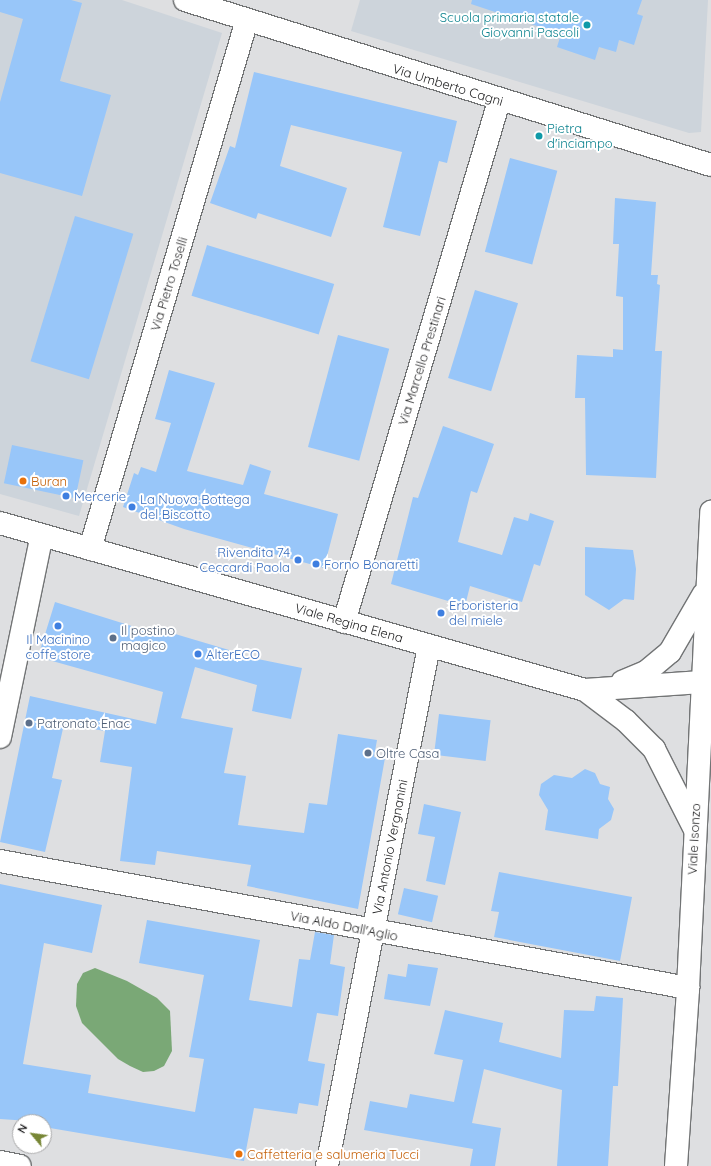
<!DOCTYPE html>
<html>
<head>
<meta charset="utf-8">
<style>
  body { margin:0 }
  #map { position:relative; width:711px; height:1166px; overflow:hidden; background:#dedfe1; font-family:Quicksand,sans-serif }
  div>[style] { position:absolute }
  .built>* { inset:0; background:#cdd4db }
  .forest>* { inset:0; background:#7aa876 }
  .building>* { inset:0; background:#98c6f9; transform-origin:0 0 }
  .roads { filter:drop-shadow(1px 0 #727475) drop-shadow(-1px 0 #727475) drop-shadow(0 1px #727475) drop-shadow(0 -1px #727475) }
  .street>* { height:22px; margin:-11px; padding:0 11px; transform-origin:11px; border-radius:11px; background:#fff }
  .secondary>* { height:22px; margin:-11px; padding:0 11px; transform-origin:11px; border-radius:11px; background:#fff }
  .dots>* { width:11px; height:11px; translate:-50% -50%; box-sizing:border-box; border:2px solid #fff; border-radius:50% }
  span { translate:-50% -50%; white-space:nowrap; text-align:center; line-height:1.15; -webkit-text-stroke:4px #fff; paint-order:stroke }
  .culture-label { font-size:13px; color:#0d838f }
  .right { translate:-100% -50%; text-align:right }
  .left { translate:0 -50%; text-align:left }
  .street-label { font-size:13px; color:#212122 }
  .food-label { font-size:13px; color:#c56008 }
  .shop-label { font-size:13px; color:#366cbe }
  .service-label { font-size:13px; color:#4e5e75 }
  .north { position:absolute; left:12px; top:1114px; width:40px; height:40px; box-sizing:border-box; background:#fff; border:1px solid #a6a6a7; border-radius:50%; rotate:299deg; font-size:11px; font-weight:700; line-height:16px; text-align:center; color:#212122 }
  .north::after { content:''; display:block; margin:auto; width:14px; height:18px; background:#778635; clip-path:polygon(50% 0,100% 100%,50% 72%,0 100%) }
</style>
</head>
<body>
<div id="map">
  <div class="built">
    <i style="clip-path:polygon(0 0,122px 0,222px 33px,79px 516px,0 494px)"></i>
    <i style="clip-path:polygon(360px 0,708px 0,701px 132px,689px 133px,351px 31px)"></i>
  </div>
  <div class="forest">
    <i style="clip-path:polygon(95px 968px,127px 981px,157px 998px,170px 1011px,172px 1051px,164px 1066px,154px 1071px,143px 1072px,130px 1066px,118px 1059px,82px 1023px,76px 1006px,77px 984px,83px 973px)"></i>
  </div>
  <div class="building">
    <i style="clip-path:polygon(0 0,71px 0,82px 3px,60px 81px,111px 95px,82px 196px,0 173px,0 102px,23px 19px,0 12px)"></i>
    <i style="clip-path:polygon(472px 0,642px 0,637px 14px,643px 16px,634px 45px,619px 40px,616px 52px,599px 47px,595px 60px,557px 47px,561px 34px,471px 4px)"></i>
    <i style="clip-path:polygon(254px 72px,457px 121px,447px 163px,439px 161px,420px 236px,383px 227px,402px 152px,291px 125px,280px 166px,347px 188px,331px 237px,258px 213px,256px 219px,210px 203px,230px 146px,235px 148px)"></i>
    <i style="left:510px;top:158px;width:49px;height:97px;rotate:15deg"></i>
    <i style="clip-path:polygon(615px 198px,656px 202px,651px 275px,658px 275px,657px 284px,660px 285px,655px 351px,662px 351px,656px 478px,586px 475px,585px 398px,575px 398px,577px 355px,613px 357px,613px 349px,623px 350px,623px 297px,616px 296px,619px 244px,613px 244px)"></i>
    <i style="left:75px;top:216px;width:61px;height:152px;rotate:17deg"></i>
    <i style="left:207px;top:245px;width:133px;height:53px;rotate:17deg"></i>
    <i style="left:475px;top:290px;width:45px;height:92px;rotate:17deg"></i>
    <i style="left:338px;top:335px;width:53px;height:116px;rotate:15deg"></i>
    <i style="clip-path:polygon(169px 370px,215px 383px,187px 471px,243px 485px,250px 464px,271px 471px,264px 494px,338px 514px,324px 568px,184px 529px,123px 507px,134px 473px,138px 475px,141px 467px,156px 472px,171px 423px,155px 419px)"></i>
    <i style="clip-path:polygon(443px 426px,494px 444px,477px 493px,471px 491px,458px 542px,502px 555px,514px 517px,528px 521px,530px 513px,554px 521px,540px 566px,534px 564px,522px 602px,470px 586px,465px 606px,391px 584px,413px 497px,418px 498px)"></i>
    <i style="left:12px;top:445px;width:73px;height:39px;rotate:12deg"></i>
    <i style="clip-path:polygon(585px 547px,633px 550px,636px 569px,634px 600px,624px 599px,609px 610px,585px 595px)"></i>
    <i style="clip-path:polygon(55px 602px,154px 633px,155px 628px,229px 650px,228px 653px,302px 668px,291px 719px,252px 711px,257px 685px,195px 667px,181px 718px,233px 728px,224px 773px,246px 776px,238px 825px,304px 833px,309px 803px,327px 805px,338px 734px,377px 740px,374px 757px,385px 758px,358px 909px,247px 886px,251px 865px,157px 851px,155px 865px,120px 861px,132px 767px,100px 762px,105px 731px,64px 724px,52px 778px,62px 780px,45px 852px,0 842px,30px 696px,156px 724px,163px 692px,38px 657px)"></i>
    <i style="left:439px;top:714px;width:52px;height:41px;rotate:7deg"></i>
    <i style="clip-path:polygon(585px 769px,595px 773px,600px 784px,610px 787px,608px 799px,614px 809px,611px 820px,599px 829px,598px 839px,545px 830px,548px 810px,539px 795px,541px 784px,554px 775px,572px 778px)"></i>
    <i style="clip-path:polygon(424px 804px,461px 812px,445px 885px,426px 881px,435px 837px,418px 834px)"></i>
    <i style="clip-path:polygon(499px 872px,632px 897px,620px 961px,494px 937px,499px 912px,491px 911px)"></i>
    <i style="clip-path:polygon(0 884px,102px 905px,92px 953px,44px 943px,23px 1064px,91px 1075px,88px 1093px,195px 1112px,204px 1059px,189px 1057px,204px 975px,139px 963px,147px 920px,260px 940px,249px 1000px,292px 1007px,299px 959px,310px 960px,315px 932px,334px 935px,330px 964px,345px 967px,338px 1016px,317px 1013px,308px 1061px,325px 1064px,318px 1106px,299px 1103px,297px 1114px,254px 1108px,244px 1161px,44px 1127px,44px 1122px,0 1119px)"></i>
    <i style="left:404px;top:888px;width:35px;height:27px;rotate:13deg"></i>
    <i style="clip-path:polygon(408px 964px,438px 968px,430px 1006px,384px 999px,388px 974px,406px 977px)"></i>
    <i style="clip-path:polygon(596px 996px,623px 998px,618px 1086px,613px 1086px,608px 1166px,557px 1166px,562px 1090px,484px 1069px,472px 1123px,501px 1128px,495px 1166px,470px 1166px,473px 1149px,364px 1130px,370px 1101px,407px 1108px,410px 1094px,454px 1102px,463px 1060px,434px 1054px,445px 1010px,503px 1023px,499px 1042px,561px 1058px,564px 1010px,594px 1011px)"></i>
  </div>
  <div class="roads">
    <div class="street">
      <i style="left:185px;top:0;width:551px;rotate:17.42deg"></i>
      <i style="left:90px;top:549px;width:552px;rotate:-73.47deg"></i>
      <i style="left:344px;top:622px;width:544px;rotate:-73.43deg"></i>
      <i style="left:0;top:737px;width:206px;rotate:-78.3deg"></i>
      <i style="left:0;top:861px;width:700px;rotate:10.46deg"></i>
      <i style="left:0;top:1162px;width:20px;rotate:11deg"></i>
      <i style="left:327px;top:1166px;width:530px;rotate:-78.9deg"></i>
    </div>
    <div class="secondary">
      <i style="left:0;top:523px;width:608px;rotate:15.93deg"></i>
      <i style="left:585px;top:690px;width:117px;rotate:-3.9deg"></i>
      <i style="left:622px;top:682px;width:26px;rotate:-23deg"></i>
      <i style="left:646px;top:672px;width:31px;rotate:-40deg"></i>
      <i style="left:670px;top:652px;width:66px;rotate:-59.9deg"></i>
      <i style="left:585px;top:690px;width:51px;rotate:37.1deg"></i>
      <i style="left:626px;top:721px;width:40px;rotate:45deg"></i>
      <i style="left:654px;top:749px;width:89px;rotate:63.1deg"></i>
      <i style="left:676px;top:1166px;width:178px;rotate:-86.1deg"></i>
      <i style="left:688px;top:988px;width:477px;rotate:-87.2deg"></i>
    </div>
  </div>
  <div class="dots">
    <i style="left:587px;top:25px;background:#0f9aa8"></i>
    <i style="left:539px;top:136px;background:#0f9aa8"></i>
    <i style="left:23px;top:481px;background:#e8710a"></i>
    <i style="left:66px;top:496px;background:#3f7fe0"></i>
    <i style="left:132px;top:507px;background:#3f7fe0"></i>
    <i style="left:298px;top:560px;background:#3f7fe0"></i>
    <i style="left:316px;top:564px;background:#3f7fe0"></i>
    <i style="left:441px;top:613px;background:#3f7fe0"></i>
    <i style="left:58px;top:626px;background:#3f7fe0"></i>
    <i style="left:113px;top:638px;background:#5c6f8a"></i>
    <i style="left:198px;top:654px;background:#3f7fe0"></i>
    <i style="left:29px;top:723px;background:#5c6f8a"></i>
    <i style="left:368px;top:753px;background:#5c6f8a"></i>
    <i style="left:239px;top:1154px;background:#e8710a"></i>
  </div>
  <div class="culture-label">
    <span class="right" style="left:579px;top:25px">Scuola primaria statale<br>Giovanni Pascoli</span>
    <span class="left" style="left:547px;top:136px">Pietra<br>d'inciampo</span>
  </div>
  <div class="street-label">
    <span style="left:448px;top:85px;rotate:17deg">Via Umberto Cagni</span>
    <span style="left:169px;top:284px;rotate:-73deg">Via Pietro Toselli</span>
    <span style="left:422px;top:361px;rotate:-73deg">Via Marcello Prestinari</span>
    <span style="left:349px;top:623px;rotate:16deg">Viale Regina Elena</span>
    <span style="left:694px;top:839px;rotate:-87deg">Viale Isonzo</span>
    <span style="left:390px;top:847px;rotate:-79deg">Via Antonio Vergnanini</span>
    <span style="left:344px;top:926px;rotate:11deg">Via Aldo Dall'Aglio</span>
  </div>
  <div class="food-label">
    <span class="left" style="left:31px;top:481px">Buran</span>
    <span class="left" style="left:247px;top:1154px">Caffetteria e salumeria Tucci</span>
  </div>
  <div class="shop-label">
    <span class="left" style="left:74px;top:496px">Mercerie</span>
    <span class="left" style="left:140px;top:507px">La Nuova Bottega<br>del Biscotto</span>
    <span class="right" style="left:290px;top:560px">Rivendita 74<br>Ceccardi Paola</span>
    <span class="left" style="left:324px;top:564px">Forno Bonaretti</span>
    <span class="left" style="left:449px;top:613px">Erboristeria<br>del miele</span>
    <span style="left:58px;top:647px">Il Macinino<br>coffe store</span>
    <span class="left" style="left:206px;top:654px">AlterECO</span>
  </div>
  <div class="service-label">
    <span class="left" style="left:121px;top:638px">Il postino<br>magico</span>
    <span class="left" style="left:37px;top:723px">Patronato Enac</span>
    <span class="left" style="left:376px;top:753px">Oltre Casa</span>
  </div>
  <div class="north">N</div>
</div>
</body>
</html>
